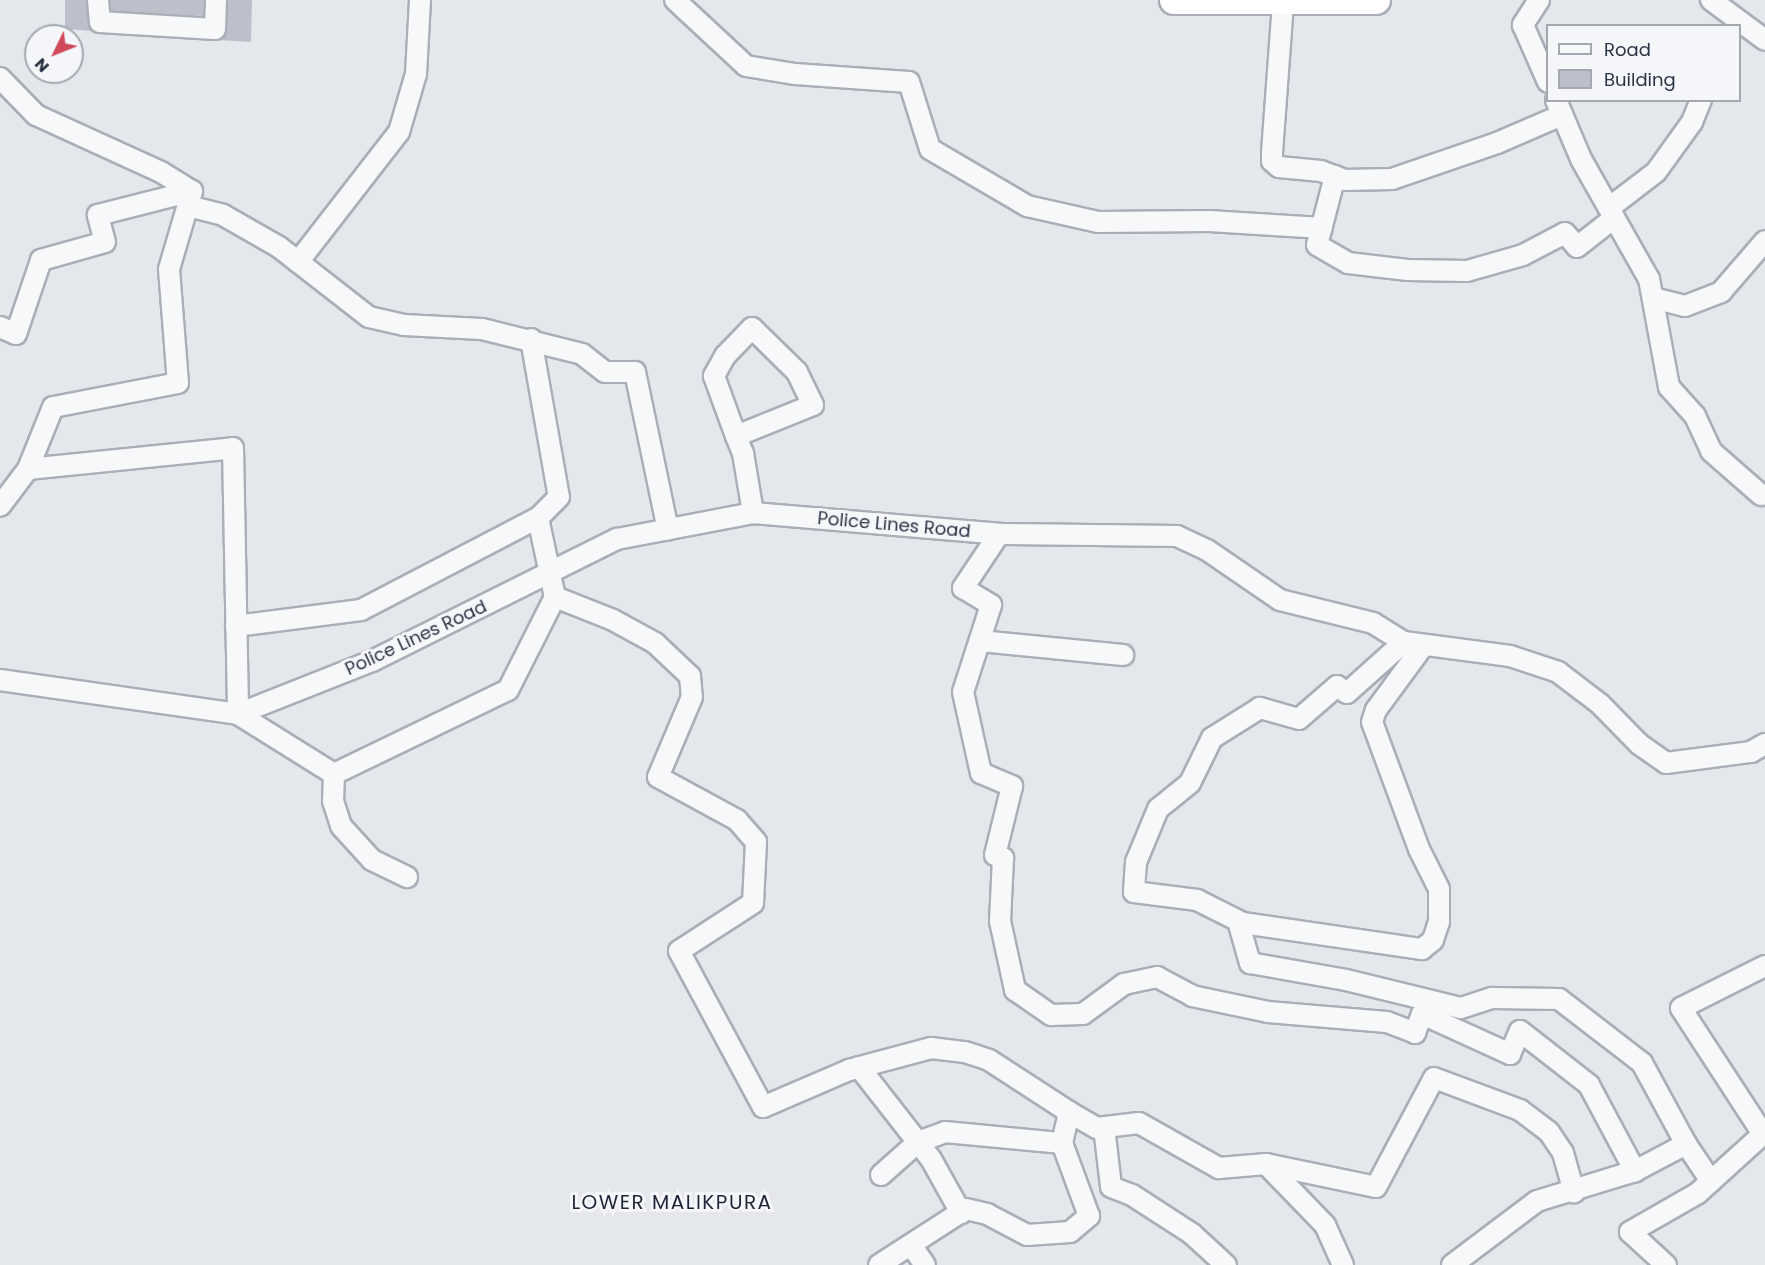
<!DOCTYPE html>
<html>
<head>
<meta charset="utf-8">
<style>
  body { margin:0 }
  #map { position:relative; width:1765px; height:1265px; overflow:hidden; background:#e4e7ec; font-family:Poppins,sans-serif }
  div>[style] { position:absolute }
  .building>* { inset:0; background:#bbc0ca }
  .roads { filter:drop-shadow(2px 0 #a9aeb7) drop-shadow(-2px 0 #a9aeb7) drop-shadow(0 2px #a9aeb7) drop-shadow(0 -2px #a9aeb7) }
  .minor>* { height:20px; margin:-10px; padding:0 10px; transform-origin:10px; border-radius:10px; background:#f7f8fa }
  .highway>* { height:28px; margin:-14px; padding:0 14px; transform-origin:14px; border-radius:14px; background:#fff }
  span { translate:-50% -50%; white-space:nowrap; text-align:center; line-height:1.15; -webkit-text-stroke:6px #f4f6f9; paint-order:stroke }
  .street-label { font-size:18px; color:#2b3445 }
  .neighbourhood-label { font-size:20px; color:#1d2536; letter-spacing:1.5px }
  .legend { position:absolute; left:1546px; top:24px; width:195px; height:78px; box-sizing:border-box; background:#f4f6f9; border:2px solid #a4a8b1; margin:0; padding:8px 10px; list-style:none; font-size:18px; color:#2b3445 }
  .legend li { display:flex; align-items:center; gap:12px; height:30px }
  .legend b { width:30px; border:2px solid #a4a8b1 }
  .north { position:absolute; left:24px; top:24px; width:60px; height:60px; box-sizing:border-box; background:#f4f6f9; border:2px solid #a4a8b1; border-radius:50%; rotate:227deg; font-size:16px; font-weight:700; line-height:24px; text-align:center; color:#2b3445 }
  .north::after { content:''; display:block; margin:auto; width:21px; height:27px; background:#d1495b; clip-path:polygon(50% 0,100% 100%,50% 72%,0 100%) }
</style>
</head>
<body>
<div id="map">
  <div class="building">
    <i style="clip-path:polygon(65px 0,86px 0,92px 31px,65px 29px)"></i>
    <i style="clip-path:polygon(110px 0,204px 0,203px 16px,111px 11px)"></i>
    <i style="clip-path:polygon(228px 0,252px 0,251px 42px,219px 40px,227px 30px)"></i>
  </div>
  <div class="roads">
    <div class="minor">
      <i style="left:98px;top:0;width:22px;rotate:85deg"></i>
      <i style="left:100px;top:22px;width:115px;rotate:3.5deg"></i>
      <i style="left:215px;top:29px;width:29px;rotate:-88deg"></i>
      <i style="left:675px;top:0;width:97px;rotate:42.9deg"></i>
      <i style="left:746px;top:66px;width:50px;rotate:9.3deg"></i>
      <i style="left:795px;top:74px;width:114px;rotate:4deg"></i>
      <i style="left:909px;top:82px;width:70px;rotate:72.6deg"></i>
      <i style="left:930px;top:149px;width:113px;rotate:30.4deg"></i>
      <i style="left:1027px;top:206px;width:73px;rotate:12.7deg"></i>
      <i style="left:1098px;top:222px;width:111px;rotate:-0.5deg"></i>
      <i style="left:1209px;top:221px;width:113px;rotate:3.5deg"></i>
      <i style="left:1539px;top:0;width:30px;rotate:123deg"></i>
      <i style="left:1523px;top:25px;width:62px;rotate:66.3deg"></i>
      <i style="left:1711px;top:0;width:67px;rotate:36.5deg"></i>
      <i style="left:1283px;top:3px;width:150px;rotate:94.2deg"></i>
      <i style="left:1272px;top:153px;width:8px;rotate:90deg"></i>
      <i style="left:1272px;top:161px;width:9px;rotate:41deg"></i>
      <i style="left:1279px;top:167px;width:42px;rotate:5.4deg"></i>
      <i style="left:1321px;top:171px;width:25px;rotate:21deg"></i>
      <i style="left:1344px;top:180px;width:48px;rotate:-1.2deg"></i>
      <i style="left:1392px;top:179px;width:111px;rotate:-18.9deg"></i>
      <i style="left:1497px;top:143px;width:71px;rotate:-23.3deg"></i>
      <i style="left:0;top:78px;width:52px;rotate:45.8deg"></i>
      <i style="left:36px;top:115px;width:137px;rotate:24.5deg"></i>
      <i style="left:161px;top:172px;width:36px;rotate:32deg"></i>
      <i style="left:192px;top:191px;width:81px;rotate:106.4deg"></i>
      <i style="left:169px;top:269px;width:114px;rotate:85.5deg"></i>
      <i style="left:178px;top:383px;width:127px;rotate:169.1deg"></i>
      <i style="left:53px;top:407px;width:67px;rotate:112deg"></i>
      <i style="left:28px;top:469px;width:46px;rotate:127.1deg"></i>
      <i style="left:1556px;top:100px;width:64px;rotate:67deg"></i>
      <i style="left:1581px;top:159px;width:138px;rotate:60.5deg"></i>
      <i style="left:1649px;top:279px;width:110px;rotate:79.5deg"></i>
      <i style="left:1669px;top:387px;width:39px;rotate:48deg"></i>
      <i style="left:1695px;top:416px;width:38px;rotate:65deg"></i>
      <i style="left:1711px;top:451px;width:67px;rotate:41.3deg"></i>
      <i style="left:1335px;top:176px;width:71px;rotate:104.6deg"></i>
      <i style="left:1317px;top:245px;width:36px;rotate:30deg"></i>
      <i style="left:1348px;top:263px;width:60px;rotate:6.7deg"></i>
      <i style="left:1408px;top:270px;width:59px;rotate:1deg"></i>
      <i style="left:1467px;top:271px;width:58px;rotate:-15.9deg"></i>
      <i style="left:1523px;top:255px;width:47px;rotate:-27.6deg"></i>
      <i style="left:1565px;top:233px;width:18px;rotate:49deg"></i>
      <i style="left:1577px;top:247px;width:47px;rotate:-38.1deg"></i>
      <i style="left:188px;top:206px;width:36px;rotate:14deg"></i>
      <i style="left:223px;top:215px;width:64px;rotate:29.7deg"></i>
      <i style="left:279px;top:247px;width:114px;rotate:37.9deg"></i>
      <i style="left:369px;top:317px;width:36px;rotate:13deg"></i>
      <i style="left:404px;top:325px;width:78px;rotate:2.9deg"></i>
      <i style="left:482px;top:329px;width:103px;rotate:14deg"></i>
      <i style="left:582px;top:354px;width:29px;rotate:38deg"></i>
      <i style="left:605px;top:372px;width:30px"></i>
      <i style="left:635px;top:372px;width:161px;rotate:78.2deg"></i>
      <i style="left:1609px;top:208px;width:59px;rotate:-37.5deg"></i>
      <i style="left:1656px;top:172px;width:62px;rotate:-54.2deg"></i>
      <i style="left:1692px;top:122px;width:24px;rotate:-68deg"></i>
      <i style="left:298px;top:262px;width:165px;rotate:-52.2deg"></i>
      <i style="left:399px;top:132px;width:60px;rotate:-73.7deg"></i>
      <i style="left:416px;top:74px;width:74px;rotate:-86.9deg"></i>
      <i style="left:1653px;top:298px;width:33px;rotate:14deg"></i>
      <i style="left:1685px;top:306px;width:39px;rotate:-21deg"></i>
      <i style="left:1721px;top:292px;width:67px;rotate:-49.2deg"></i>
      <i style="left:0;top:327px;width:17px;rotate:24deg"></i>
      <i style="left:16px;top:334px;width:78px;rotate:-71.3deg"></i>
      <i style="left:41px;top:260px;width:66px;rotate:-15.7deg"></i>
      <i style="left:105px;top:242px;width:28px;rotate:-105deg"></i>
      <i style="left:98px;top:215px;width:97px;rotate:-14.3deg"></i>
      <i style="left:531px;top:339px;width:160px;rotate:80deg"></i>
      <i style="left:559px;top:497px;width:30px;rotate:135deg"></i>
      <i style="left:538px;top:518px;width:81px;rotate:77.9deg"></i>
      <i style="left:555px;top:597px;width:62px;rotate:21.6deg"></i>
      <i style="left:613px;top:620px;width:48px;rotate:28.7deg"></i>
      <i style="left:655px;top:643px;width:48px;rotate:43.3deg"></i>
      <i style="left:690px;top:676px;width:21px;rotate:85deg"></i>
      <i style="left:692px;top:697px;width:87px;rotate:113deg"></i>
      <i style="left:658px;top:777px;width:90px;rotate:28.6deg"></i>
      <i style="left:737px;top:820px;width:29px;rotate:49deg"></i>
      <i style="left:756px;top:842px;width:61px;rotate:92.8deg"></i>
      <i style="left:753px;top:903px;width:88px;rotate:147deg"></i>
      <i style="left:679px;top:951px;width:177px;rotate:61.7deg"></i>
      <i style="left:763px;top:1107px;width:94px;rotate:-23.3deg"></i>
      <i style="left:849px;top:1070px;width:85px;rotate:-15deg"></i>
      <i style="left:931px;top:1048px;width:34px;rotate:7deg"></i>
      <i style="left:965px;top:1052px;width:25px;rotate:18deg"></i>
      <i style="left:989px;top:1060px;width:95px;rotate:33deg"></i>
      <i style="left:736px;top:436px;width:83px;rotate:-21.9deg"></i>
      <i style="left:813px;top:405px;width:37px;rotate:-116deg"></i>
      <i style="left:797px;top:372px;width:63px;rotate:-135.6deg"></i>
      <i style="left:752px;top:328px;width:39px;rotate:134deg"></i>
      <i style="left:725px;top:356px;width:23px;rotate:119deg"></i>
      <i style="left:714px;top:376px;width:64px;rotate:69.9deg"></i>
      <i style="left:736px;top:436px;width:18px;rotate:68deg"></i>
      <i style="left:743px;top:453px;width:61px;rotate:80.5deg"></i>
      <i style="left:28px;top:469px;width:206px;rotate:-5.8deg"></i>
      <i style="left:233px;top:448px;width:266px;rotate:88.9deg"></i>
      <i style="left:238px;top:714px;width:113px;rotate:32deg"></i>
      <i style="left:999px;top:534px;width:65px;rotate:123.7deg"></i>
      <i style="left:963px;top:588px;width:33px;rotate:31deg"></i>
      <i style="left:991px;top:605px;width:91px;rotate:107.8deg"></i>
      <i style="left:963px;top:692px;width:83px;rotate:77.5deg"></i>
      <i style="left:981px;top:773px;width:34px;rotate:23deg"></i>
      <i style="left:1012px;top:786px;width:71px;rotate:103.8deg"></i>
      <i style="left:995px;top:855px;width:9px;rotate:21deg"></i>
      <i style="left:1003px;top:858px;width:63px;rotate:92.7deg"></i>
      <i style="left:1000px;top:921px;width:71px;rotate:77.7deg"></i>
      <i style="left:1015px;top:990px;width:44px;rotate:34.8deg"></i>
      <i style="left:1051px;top:1015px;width:32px;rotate:-2deg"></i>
      <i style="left:1083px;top:1014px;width:51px;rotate:-36.2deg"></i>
      <i style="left:1124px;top:984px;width:34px;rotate:-12deg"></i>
      <i style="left:1157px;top:977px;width:40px;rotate:28deg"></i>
      <i style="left:1192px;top:996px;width:78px;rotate:11.9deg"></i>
      <i style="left:1268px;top:1012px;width:119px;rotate:4.8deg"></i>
      <i style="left:1387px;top:1022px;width:30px;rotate:21deg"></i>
      <i style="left:1415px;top:1033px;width:20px;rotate:-70deg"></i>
      <i style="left:1422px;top:1014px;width:97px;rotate:24.4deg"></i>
      <i style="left:1510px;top:1054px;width:25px;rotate:-67deg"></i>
      <i style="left:1520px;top:1031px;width:88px;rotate:38deg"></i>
      <i style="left:1589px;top:1085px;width:98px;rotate:61.9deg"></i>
      <i style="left:236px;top:626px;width:126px;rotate:-7.3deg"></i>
      <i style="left:361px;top:610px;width:199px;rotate:-27.5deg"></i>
      <i style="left:980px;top:641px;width:144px;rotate:5.6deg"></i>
      <i style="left:1404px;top:642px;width:76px;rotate:138.2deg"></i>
      <i style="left:1347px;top:693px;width:12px;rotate:-145deg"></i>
      <i style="left:1337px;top:686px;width:50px;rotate:139deg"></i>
      <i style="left:1299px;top:719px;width:41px;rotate:-164.2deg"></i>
      <i style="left:1260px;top:708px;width:57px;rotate:148deg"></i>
      <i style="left:1212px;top:738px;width:50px;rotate:116.1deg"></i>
      <i style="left:1190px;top:783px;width:41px;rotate:140.9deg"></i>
      <i style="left:1158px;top:809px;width:57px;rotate:112.5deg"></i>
      <i style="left:1136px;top:862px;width:30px;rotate:94deg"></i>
      <i style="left:1134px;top:892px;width:64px;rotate:7.2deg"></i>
      <i style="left:1197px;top:900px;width:51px;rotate:26.6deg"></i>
      <i style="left:1243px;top:923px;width:181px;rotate:8.3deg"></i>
      <i style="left:1422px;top:949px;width:14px;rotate:-39deg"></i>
      <i style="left:1433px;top:940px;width:19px;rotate:-72deg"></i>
      <i style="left:1439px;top:922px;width:33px;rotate:-90deg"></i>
      <i style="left:1439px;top:889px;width:45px;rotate:-116.6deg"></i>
      <i style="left:1419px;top:849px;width:135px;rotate:-110.3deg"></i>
      <i style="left:1372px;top:722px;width:13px;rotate:-72deg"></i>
      <i style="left:1376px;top:710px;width:79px;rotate:-53.7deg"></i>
      <i style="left:0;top:680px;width:240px;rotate:8.1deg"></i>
      <i style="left:238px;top:714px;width:144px;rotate:-21.6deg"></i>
      <i style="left:372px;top:661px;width:274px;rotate:-26.5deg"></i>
      <i style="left:617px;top:539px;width:138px;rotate:-10.8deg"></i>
      <i style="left:753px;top:513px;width:253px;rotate:4.8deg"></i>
      <i style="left:1005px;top:534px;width:172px;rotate:0.7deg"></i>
      <i style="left:1177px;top:536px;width:33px;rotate:25deg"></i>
      <i style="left:1207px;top:550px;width:88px;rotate:34.4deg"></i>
      <i style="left:1280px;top:600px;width:96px;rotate:13.9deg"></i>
      <i style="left:1373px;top:623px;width:36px;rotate:32deg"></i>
      <i style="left:1404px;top:642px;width:107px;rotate:7.5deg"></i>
      <i style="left:1510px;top:656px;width:51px;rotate:18.4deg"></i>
      <i style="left:1558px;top:672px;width:53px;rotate:37.3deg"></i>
      <i style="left:1600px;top:704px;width:56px;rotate:45.7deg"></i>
      <i style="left:1639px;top:744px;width:33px;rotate:35deg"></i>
      <i style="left:1666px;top:763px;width:86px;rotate:-7.4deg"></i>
      <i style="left:1751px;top:752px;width:16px;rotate:-30deg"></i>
      <i style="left:334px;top:774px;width:193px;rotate:-25.8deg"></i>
      <i style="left:508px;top:690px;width:104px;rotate:-63.2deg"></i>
      <i style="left:334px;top:774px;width:27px;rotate:92deg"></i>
      <i style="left:333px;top:801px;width:26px;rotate:72deg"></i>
      <i style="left:341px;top:826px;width:46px;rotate:47.6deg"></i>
      <i style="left:372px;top:860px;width:39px;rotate:26deg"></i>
      <i style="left:1238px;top:921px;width:44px;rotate:74.1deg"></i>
      <i style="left:1250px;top:963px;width:97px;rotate:10deg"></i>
      <i style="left:1346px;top:980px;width:118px;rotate:13.7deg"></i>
      <i style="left:1461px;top:1008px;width:33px;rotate:-18deg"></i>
      <i style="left:1492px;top:998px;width:67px;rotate:0.9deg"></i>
      <i style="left:1559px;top:999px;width:105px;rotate:37.6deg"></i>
      <i style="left:1642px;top:1063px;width:92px;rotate:61.5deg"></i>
      <i style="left:859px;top:1067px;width:117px;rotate:52deg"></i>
      <i style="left:931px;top:1159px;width:62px;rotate:60.9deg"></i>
      <i style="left:1104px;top:1127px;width:60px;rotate:83.3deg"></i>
      <i style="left:1111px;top:1187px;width:22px;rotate:21deg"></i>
      <i style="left:1132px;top:1195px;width:72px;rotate:33deg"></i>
      <i style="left:1192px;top:1234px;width:46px;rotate:42.4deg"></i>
      <i style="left:1266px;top:1164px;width:85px;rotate:46deg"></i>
      <i style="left:1325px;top:1225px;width:44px;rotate:65.8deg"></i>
      <i style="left:881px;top:1175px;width:50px;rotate:-41.7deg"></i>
      <i style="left:918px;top:1142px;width:29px;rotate:-20deg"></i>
      <i style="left:945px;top:1132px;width:118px;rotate:5.4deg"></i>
      <i style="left:911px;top:1245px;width:24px;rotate:55deg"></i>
      <i style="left:879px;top:1265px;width:103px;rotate:-32.8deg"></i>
      <i style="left:966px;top:1209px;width:22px;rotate:13deg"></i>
      <i style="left:987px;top:1214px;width:45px;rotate:27.7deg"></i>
      <i style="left:1027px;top:1235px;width:43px;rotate:-4deg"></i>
      <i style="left:1070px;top:1232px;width:25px;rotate:-40deg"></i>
      <i style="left:1089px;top:1216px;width:78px;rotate:-110.3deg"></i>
      <i style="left:1062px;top:1143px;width:32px;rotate:-77deg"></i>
      <i style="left:1069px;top:1112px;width:32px;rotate:30deg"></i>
      <i style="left:1097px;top:1128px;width:42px;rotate:-6.8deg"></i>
      <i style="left:1139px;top:1123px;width:92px;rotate:29.4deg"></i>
      <i style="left:1219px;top:1168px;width:47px;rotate:-4.9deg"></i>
      <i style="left:1266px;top:1164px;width:112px;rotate:11.8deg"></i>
      <i style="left:1376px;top:1187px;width:123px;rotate:-62deg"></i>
      <i style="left:1434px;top:1078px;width:92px;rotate:20.4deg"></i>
      <i style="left:1520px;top:1110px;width:36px;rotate:37deg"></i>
      <i style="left:1549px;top:1132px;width:25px;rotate:56deg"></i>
      <i style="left:1563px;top:1153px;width:41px;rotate:74.2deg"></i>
      <i style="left:1452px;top:1265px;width:106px;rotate:-37deg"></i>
      <i style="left:1537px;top:1201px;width:102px;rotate:-17deg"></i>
      <i style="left:1635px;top:1171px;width:58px;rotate:-27.9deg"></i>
      <i style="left:1686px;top:1144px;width:45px;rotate:56deg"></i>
      <i style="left:1666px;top:1265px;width:49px;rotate:-137.5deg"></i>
      <i style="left:1630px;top:1232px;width:78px;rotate:-29.8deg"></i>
      <i style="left:1698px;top:1193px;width:88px;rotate:-42.2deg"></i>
      <i style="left:1763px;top:1134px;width:150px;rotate:-123.1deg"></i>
      <i style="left:1681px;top:1008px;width:94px;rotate:-26.6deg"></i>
    </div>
    <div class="highway">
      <i style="left:1174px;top:0;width:202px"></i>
    </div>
  </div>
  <div class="street-label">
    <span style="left:894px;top:525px;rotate:5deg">Police Lines Road</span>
    <span style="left:416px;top:638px;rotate:-25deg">Police Lines Road</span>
  </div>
  <div class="neighbourhood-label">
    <span style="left:672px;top:1202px">LOWER MALIKPURA</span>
  </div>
  <ul class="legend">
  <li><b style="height:8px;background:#f7f8fa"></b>Road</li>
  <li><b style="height:16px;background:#bbc0ca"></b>Building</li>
  </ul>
  <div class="north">N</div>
</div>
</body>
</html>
